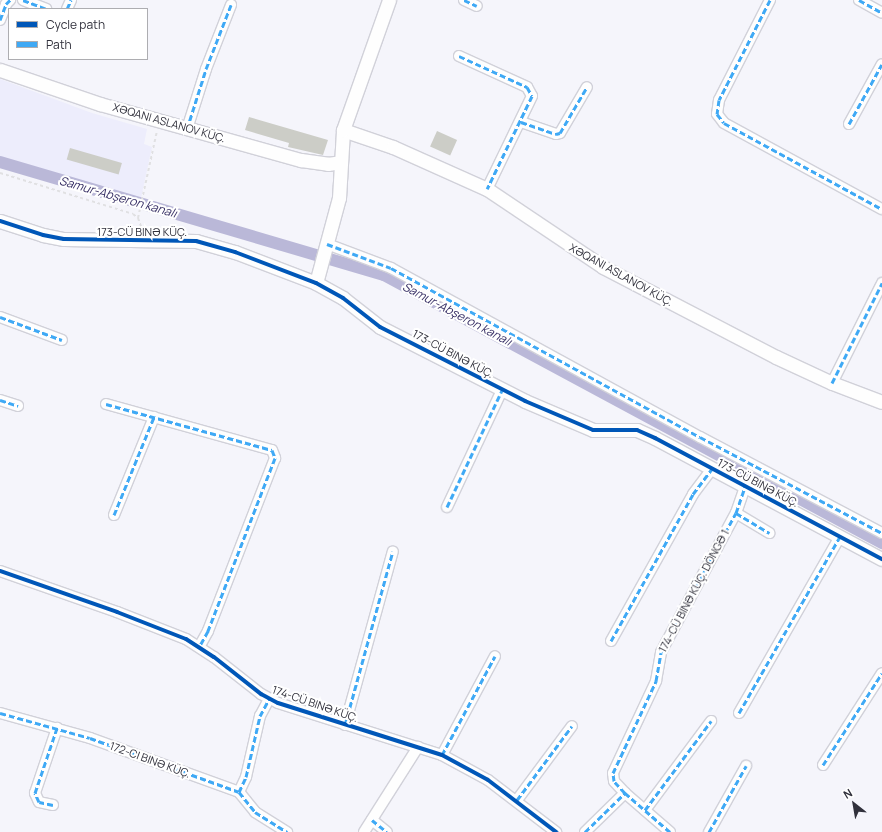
<!DOCTYPE html>
<html>
<head>
<meta charset="utf-8">
<style>
  body { margin:0 }
  #map { position:relative; width:882px; height:832px; overflow:hidden; background:#f5f5fb; font-family:Manrope,sans-serif }
  div>[style] { position:absolute }
  .built>* { inset:0; background:#ededfc }
  .canal>* { height:12px; margin:-6px; padding:0 6px; transform-origin:6px; border-radius:6px; background:#bab8d8 }
  .building>* { inset:0; background:#cccdc7; transform-origin:0 0 }
  .path>* { height:2px; margin-top:-1px; transform-origin:0; background:repeating-linear-gradient(90deg,#e0e0e2 0 3px,transparent 0 6px) }
  .roads { filter:drop-shadow(1px 0 #d1d1d9) drop-shadow(-1px 0 #d1d1d9) drop-shadow(0 1px #d1d1d9) drop-shadow(0 -1px #d1d1d9) }
  .minor>* { height:10px; margin:-5px; padding:0 5px; transform-origin:5px; border-radius:5px; background:#fefefe }
  .tertiary>* { height:13px; margin:-6.5px; padding:0 6.5px; transform-origin:6.5px; border-radius:6.5px; background:#fefefe }
  .quiet>* { height:3px; margin-top:-1.5px; transform-origin:0; background:repeating-linear-gradient(90deg,#3fa9f5 0 6px,transparent 0 9px) }
  .cycleway>* { height:4px; margin:-2px; padding:0 2px; transform-origin:2px; border-radius:2px; background:#0057b8 }
  span { translate:-50% -50%; white-space:nowrap; text-align:center; line-height:1.15; -webkit-text-stroke:4px #fff; paint-order:stroke }
  .street-label { font-size:11px; color:#31313c }
  .water-label { font-size:12px; color:#362e64; font-style:italic }
  .legend { position:absolute; left:8px; top:8px; width:140px; height:52px; box-sizing:border-box; background:#fff; border:1px solid #adadb1; margin:0; padding:5px 7px; list-style:none; font-size:12px; color:#31313c }
  .legend li { display:flex; align-items:center; gap:8px; height:20px }
  .legend b { width:20px; border:1px solid #adadb1 }
  .north { position:absolute; left:834px; top:784px; width:40px; height:40px; -webkit-text-stroke:3px #fff; paint-order:stroke; rotate:329deg; font-size:11px; font-weight:700; line-height:16px; text-align:center; color:#31313c }
  .north::after { content:''; display:block; margin:auto; width:14px; height:18px; background:#31313c; clip-path:polygon(50% 0,100% 100%,50% 72%,0 100%) }
</style>
</head>
<body>
<div id="map">
  <div class="built">
    <i style="clip-path:polygon(0 79px,92px 113px,147px 129px,144px 144px,152px 147px,141px 198px,0 157px)"></i>
  </div>
  <div class="canal">
    <i style="left:0;top:162px;width:400px;rotate:16.4deg"></i>
    <i style="left:384px;top:275px;width:566px;rotate:28.29deg"></i>
  </div>
  <div class="building">
    <i style="clip-path:polygon(249px 117px,328px 140px,323px 155px,288px 147px,289px 143px,245px 130px)"></i>
    <i style="left:437px;top:131px;width:22px;height:17px;rotate:24deg"></i>
    <i style="left:70px;top:148px;width:54px;height:12px;rotate:16deg"></i>
  </div>
  <div class="path">
    <i style="left:0;top:173px;width:139px;rotate:17.1deg"></i>
    <i style="left:133px;top:214px;width:6px;rotate:39deg"></i>
    <i style="left:138px;top:218px;width:12px;rotate:70deg"></i>
    <i style="left:138px;top:218px;width:89px;rotate:-77.7deg"></i>
  </div>
  <div class="roads">
    <div class="minor">
      <i style="left:23px;top:0;width:25px;rotate:21deg"></i>
      <i style="left:464px;top:0;width:14px;rotate:25deg"></i>
      <i style="left:770px;top:0;width:112px;rotate:117deg"></i>
      <i style="left:719px;top:100px;width:14px;rotate:98deg"></i>
      <i style="left:717px;top:114px;width:11px;rotate:52deg"></i>
      <i style="left:724px;top:123px;width:180px;rotate:28.6deg"></i>
      <i style="left:859px;top:0;width:26px;rotate:29deg"></i>
      <i style="left:67px;top:9px;width:10px;rotate:-66deg"></i>
      <i style="left:0;top:20px;width:17px;rotate:-69deg"></i>
      <i style="left:6px;top:4px;width:6px;rotate:-45deg"></i>
      <i style="left:459px;top:56px;width:75px;rotate:24.5deg"></i>
      <i style="left:527px;top:87px;width:10px;rotate:61deg"></i>
      <i style="left:532px;top:96px;width:103px;rotate:115.8deg"></i>
      <i style="left:521px;top:122px;width:37px;rotate:19deg"></i>
      <i style="left:556px;top:134px;width:4px;rotate:-14deg"></i>
      <i style="left:560px;top:133px;width:53px;rotate:-59.6deg"></i>
      <i style="left:849px;top:124px;width:68px;rotate:-61.2deg"></i>
      <i style="left:187px;top:129px;width:63px;rotate:-72.4deg"></i>
      <i style="left:206px;top:69px;width:69px;rotate:-68.7deg"></i>
      <i style="left:327px;top:244px;width:68px;rotate:20.6deg"></i>
      <i style="left:391px;top:268px;width:352px;rotate:28.7deg"></i>
      <i style="left:700px;top:437px;width:206px;rotate:27.8deg"></i>
      <i style="left:0;top:317px;width:66px;rotate:20.4deg"></i>
      <i style="left:832px;top:383px;width:112px;rotate:-63.4deg"></i>
      <i style="left:0;top:400px;width:19px;rotate:18deg"></i>
      <i style="left:106px;top:404px;width:172px;rotate:15.5deg"></i>
      <i style="left:272px;top:450px;width:9px;rotate:69deg"></i>
      <i style="left:275px;top:458px;width:186px;rotate:111.2deg"></i>
      <i style="left:208px;top:631px;width:18px;rotate:119deg"></i>
      <i style="left:447px;top:507px;width:129px;rotate:-64.8deg"></i>
      <i style="left:736px;top:513px;width:39px;rotate:31deg"></i>
      <i style="left:114px;top:515px;width:106px;rotate:-67.8deg"></i>
      <i style="left:0;top:571px;width:124px;rotate:19.3deg"></i>
      <i style="left:117px;top:612px;width:74px;rotate:21.4deg"></i>
      <i style="left:186px;top:639px;width:33px;rotate:33deg"></i>
      <i style="left:214px;top:657px;width:60px;rotate:38.2deg"></i>
      <i style="left:261px;top:694px;width:19px;rotate:28deg"></i>
      <i style="left:278px;top:703px;width:172px;rotate:17.6deg"></i>
      <i style="left:442px;top:755px;width:52px;rotate:28.5deg"></i>
      <i style="left:488px;top:780px;width:86px;rotate:37.4deg"></i>
      <i style="left:611px;top:641px;width:168px;rotate:-60.8deg"></i>
      <i style="left:693px;top:494px;width:31px;rotate:-53deg"></i>
      <i style="left:0;top:713px;width:93px;rotate:15.5deg"></i>
      <i style="left:90px;top:738px;width:158px;rotate:19.9deg"></i>
      <i style="left:239px;top:792px;width:26px;rotate:51deg"></i>
      <i style="left:255px;top:812px;width:38px;rotate:32deg"></i>
      <i style="left:739px;top:713px;width:203px;rotate:-60.2deg"></i>
      <i style="left:345px;top:725px;width:180px;rotate:-74.6deg"></i>
      <i style="left:442px;top:755px;width:112px;rotate:-61.8deg"></i>
      <i style="left:823px;top:765px;width:109px;rotate:-57.3deg"></i>
      <i style="left:239px;top:792px;width:17px;rotate:-65deg"></i>
      <i style="left:246px;top:777px;width:63px;rotate:-77.1deg"></i>
      <i style="left:260px;top:716px;width:19px;rotate:-62deg"></i>
      <i style="left:517px;top:800px;width:92px;rotate:-53.4deg"></i>
      <i style="left:53px;top:805px;width:14px;rotate:-168deg"></i>
      <i style="left:39px;top:802px;width:10px;rotate:-114deg"></i>
      <i style="left:35px;top:793px;width:69px;rotate:-71.3deg"></i>
      <i style="left:645px;top:810px;width:111px;rotate:-53.4deg"></i>
      <i style="left:372px;top:820px;width:19px;rotate:39deg"></i>
      <i style="left:364px;top:832px;width:101px;rotate:-57.6deg"></i>
      <i style="left:585px;top:832px;width:56px;rotate:-44.3deg"></i>
      <i style="left:670px;top:832px;width:60px;rotate:-139.1deg"></i>
      <i style="left:625px;top:793px;width:16px;rotate:-133deg"></i>
      <i style="left:614px;top:781px;width:8px;rotate:-97deg"></i>
      <i style="left:613px;top:773px;width:102px;rotate:-64.9deg"></i>
      <i style="left:656px;top:681px;width:29px;rotate:-80deg"></i>
      <i style="left:661px;top:652px;width:158px;rotate:-61.7deg"></i>
      <i style="left:736px;top:513px;width:28px;rotate:-71deg"></i>
      <i style="left:709px;top:832px;width:76px;rotate:-60.7deg"></i>
    </div>
    <div class="tertiary">
      <i style="left:0;top:70px;width:106px;rotate:18.8deg"></i>
      <i style="left:100px;top:104px;width:209px;rotate:15.6deg"></i>
      <i style="left:301px;top:160px;width:27px;rotate:8deg"></i>
      <i style="left:328px;top:164px;width:12px;rotate:-9deg"></i>
      <i style="left:343px;top:130px;width:53px;rotate:18.8deg"></i>
      <i style="left:393px;top:147px;width:103px;rotate:24.1deg"></i>
      <i style="left:487px;top:189px;width:140px;rotate:33.9deg"></i>
      <i style="left:603px;top:267px;width:195px;rotate:27.5deg"></i>
      <i style="left:776px;top:357px;width:62px;rotate:24.9deg"></i>
      <i style="left:832px;top:383px;width:53px;rotate:20.8deg"></i>
      <i style="left:0;top:221px;width:45px;rotate:18deg"></i>
      <i style="left:43px;top:235px;width:21px;rotate:11deg"></i>
      <i style="left:64px;top:239px;width:132px;rotate:0.9deg"></i>
      <i style="left:196px;top:241px;width:41px;rotate:15.8deg"></i>
      <i style="left:235px;top:252px;width:87px;rotate:20.9deg"></i>
      <i style="left:316px;top:283px;width:31px;rotate:29deg"></i>
      <i style="left:343px;top:298px;width:47px;rotate:38.1deg"></i>
      <i style="left:380px;top:327px;width:163px;rotate:27deg"></i>
      <i style="left:525px;top:401px;width:74px;rotate:23.1deg"></i>
      <i style="left:593px;top:430px;width:44px"></i>
      <i style="left:637px;top:430px;width:20px;rotate:24deg"></i>
      <i style="left:655px;top:438px;width:257px;rotate:28.1deg"></i>
      <i style="left:316px;top:283px;width:88px;rotate:-74.9deg"></i>
      <i style="left:339px;top:198px;width:68px;rotate:-86.6deg"></i>
      <i style="left:343px;top:130px;width:138px;rotate:-70.5deg"></i>
    </div>
  </div>
  <div class="quiet">
    <i style="left:23px;top:0;width:25px;rotate:21deg"></i>
    <i style="left:464px;top:0;width:14px;rotate:25deg"></i>
    <i style="left:770px;top:0;width:112px;rotate:117deg"></i>
    <i style="left:719px;top:100px;width:14px;rotate:98deg"></i>
    <i style="left:717px;top:114px;width:11px;rotate:52deg"></i>
    <i style="left:724px;top:123px;width:180px;rotate:28.6deg"></i>
    <i style="left:859px;top:0;width:26px;rotate:29deg"></i>
    <i style="left:67px;top:9px;width:10px;rotate:-66deg"></i>
    <i style="left:0;top:20px;width:17px;rotate:-69deg"></i>
    <i style="left:6px;top:4px;width:6px;rotate:-45deg"></i>
    <i style="left:459px;top:56px;width:75px;rotate:24.5deg"></i>
    <i style="left:527px;top:87px;width:10px;rotate:61deg"></i>
    <i style="left:532px;top:96px;width:103px;rotate:115.8deg"></i>
    <i style="left:521px;top:122px;width:37px;rotate:19deg"></i>
    <i style="left:556px;top:134px;width:4px;rotate:-14deg"></i>
    <i style="left:560px;top:133px;width:53px;rotate:-59.6deg"></i>
    <i style="left:849px;top:124px;width:68px;rotate:-61.2deg"></i>
    <i style="left:187px;top:129px;width:63px;rotate:-72.4deg"></i>
    <i style="left:206px;top:69px;width:69px;rotate:-68.7deg"></i>
    <i style="left:327px;top:244px;width:68px;rotate:20.6deg"></i>
    <i style="left:391px;top:268px;width:352px;rotate:28.7deg"></i>
    <i style="left:700px;top:437px;width:206px;rotate:27.8deg"></i>
    <i style="left:0;top:317px;width:66px;rotate:20.4deg"></i>
    <i style="left:832px;top:383px;width:112px;rotate:-63.4deg"></i>
    <i style="left:0;top:400px;width:19px;rotate:18deg"></i>
    <i style="left:106px;top:404px;width:172px;rotate:15.5deg"></i>
    <i style="left:272px;top:450px;width:9px;rotate:69deg"></i>
    <i style="left:275px;top:458px;width:186px;rotate:111.2deg"></i>
    <i style="left:208px;top:631px;width:18px;rotate:119deg"></i>
    <i style="left:447px;top:507px;width:129px;rotate:-64.8deg"></i>
    <i style="left:736px;top:513px;width:39px;rotate:31deg"></i>
    <i style="left:114px;top:515px;width:106px;rotate:-67.8deg"></i>
    <i style="left:611px;top:641px;width:168px;rotate:-60.8deg"></i>
    <i style="left:693px;top:494px;width:31px;rotate:-53deg"></i>
    <i style="left:0;top:713px;width:93px;rotate:15.5deg"></i>
    <i style="left:90px;top:738px;width:158px;rotate:19.9deg"></i>
    <i style="left:239px;top:792px;width:26px;rotate:51deg"></i>
    <i style="left:255px;top:812px;width:38px;rotate:32deg"></i>
    <i style="left:739px;top:713px;width:203px;rotate:-60.2deg"></i>
    <i style="left:345px;top:725px;width:180px;rotate:-74.6deg"></i>
    <i style="left:442px;top:755px;width:112px;rotate:-61.8deg"></i>
    <i style="left:823px;top:765px;width:109px;rotate:-57.3deg"></i>
    <i style="left:239px;top:792px;width:17px;rotate:-65deg"></i>
    <i style="left:246px;top:777px;width:63px;rotate:-77.1deg"></i>
    <i style="left:260px;top:716px;width:19px;rotate:-62deg"></i>
    <i style="left:517px;top:800px;width:92px;rotate:-53.4deg"></i>
    <i style="left:53px;top:805px;width:14px;rotate:-168deg"></i>
    <i style="left:39px;top:802px;width:10px;rotate:-114deg"></i>
    <i style="left:35px;top:793px;width:69px;rotate:-71.3deg"></i>
    <i style="left:645px;top:810px;width:111px;rotate:-53.4deg"></i>
    <i style="left:372px;top:820px;width:19px;rotate:39deg"></i>
    <i style="left:585px;top:832px;width:56px;rotate:-44.3deg"></i>
    <i style="left:670px;top:832px;width:60px;rotate:-139.1deg"></i>
    <i style="left:625px;top:793px;width:16px;rotate:-133deg"></i>
    <i style="left:614px;top:781px;width:8px;rotate:-97deg"></i>
    <i style="left:613px;top:773px;width:102px;rotate:-64.9deg"></i>
    <i style="left:656px;top:681px;width:29px;rotate:-80deg"></i>
    <i style="left:661px;top:652px;width:158px;rotate:-61.7deg"></i>
    <i style="left:736px;top:513px;width:28px;rotate:-71deg"></i>
    <i style="left:709px;top:832px;width:76px;rotate:-60.7deg"></i>
  </div>
  <div class="cycleway">
    <i style="left:0;top:221px;width:45px;rotate:18deg"></i>
    <i style="left:43px;top:235px;width:21px;rotate:11deg"></i>
    <i style="left:64px;top:239px;width:132px;rotate:0.9deg"></i>
    <i style="left:196px;top:241px;width:41px;rotate:15.8deg"></i>
    <i style="left:235px;top:252px;width:87px;rotate:20.9deg"></i>
    <i style="left:316px;top:283px;width:31px;rotate:29deg"></i>
    <i style="left:343px;top:298px;width:47px;rotate:38.1deg"></i>
    <i style="left:380px;top:327px;width:163px;rotate:27deg"></i>
    <i style="left:525px;top:401px;width:74px;rotate:23.1deg"></i>
    <i style="left:593px;top:430px;width:44px"></i>
    <i style="left:637px;top:430px;width:20px;rotate:24deg"></i>
    <i style="left:655px;top:438px;width:257px;rotate:28.1deg"></i>
    <i style="left:0;top:571px;width:124px;rotate:19.3deg"></i>
    <i style="left:117px;top:612px;width:74px;rotate:21.4deg"></i>
    <i style="left:186px;top:639px;width:33px;rotate:33deg"></i>
    <i style="left:214px;top:657px;width:60px;rotate:38.2deg"></i>
    <i style="left:261px;top:694px;width:19px;rotate:28deg"></i>
    <i style="left:278px;top:703px;width:172px;rotate:17.6deg"></i>
    <i style="left:442px;top:755px;width:52px;rotate:28.5deg"></i>
    <i style="left:488px;top:780px;width:86px;rotate:37.4deg"></i>
  </div>
  <div class="street-label">
    <span style="left:169px;top:123px;rotate:16deg">XƏQANI ASLANOV KÜÇ.</span>
    <span style="left:142px;top:232px">173-CÜ BINƏ KÜÇ.</span>
    <span style="left:621px;top:275px;rotate:29deg">XƏQANI ASLANOV KÜÇ.</span>
    <span style="left:453px;top:354px;rotate:28deg">173-CÜ BINƏ KÜÇ.</span>
    <span style="left:758px;top:483px;rotate:28deg">173-CÜ BINƏ KÜÇ.</span>
    <span style="left:694px;top:591px;rotate:-62deg">174-CÜ BINƏ KÜÇ. DÖNGƏ 1</span>
    <span style="left:315px;top:704px;rotate:19deg">174-CÜ BINƏ KÜÇ.</span>
    <span style="left:150px;top:760px;rotate:20deg">172-CI BINƏ KÜÇ.</span>
  </div>
  <div class="water-label">
    <span style="left:118px;top:197px;rotate:16deg">Samur-Abşeron kanalı</span>
    <span style="left:457px;top:314px;rotate:28deg">Samur-Abşeron kanalı</span>
  </div>
  <ul class="legend">
  <li><b style="height:5px;background:#0057b8"></b>Cycle path</li>
  <li><b style="height:5px;background:#3fa9f5"></b>Path</li>
  </ul>
  <div class="north">N</div>
</div>
</body>
</html>
